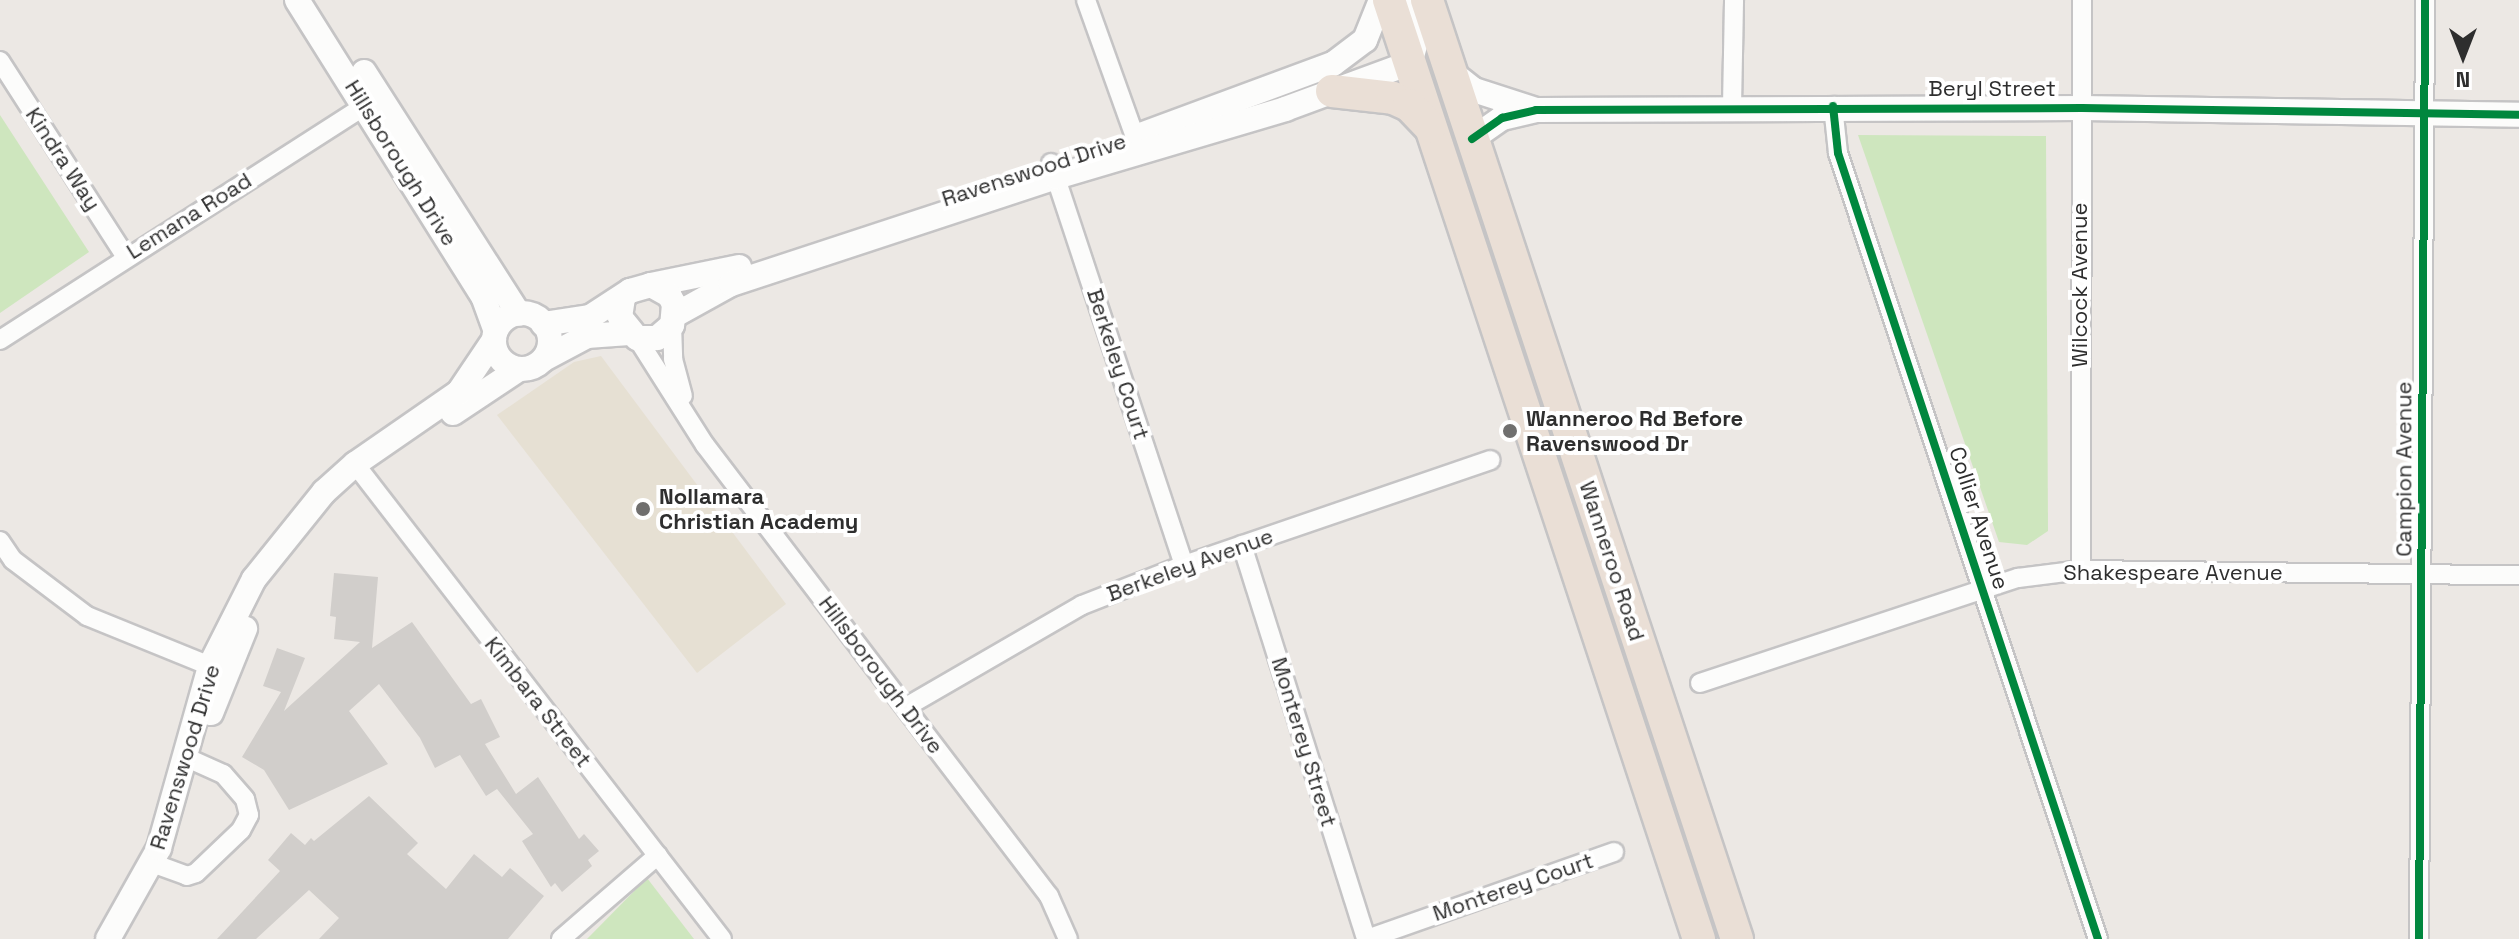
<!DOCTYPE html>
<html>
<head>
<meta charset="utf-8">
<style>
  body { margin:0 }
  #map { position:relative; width:2519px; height:939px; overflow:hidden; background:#ece8e4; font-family:"Space Grotesk",sans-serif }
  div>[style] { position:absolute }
  .education>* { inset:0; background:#e6e0d3 }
  .green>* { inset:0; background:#cee6be }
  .building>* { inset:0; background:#d1cecb }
  .roads { filter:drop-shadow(2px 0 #c5c4c5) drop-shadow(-2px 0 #c5c4c5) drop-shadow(0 2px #c5c4c5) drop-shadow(0 -2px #c5c4c5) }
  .street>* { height:18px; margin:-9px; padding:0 9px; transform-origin:9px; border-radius:9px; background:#fcfcfb }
  .secondary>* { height:24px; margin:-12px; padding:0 12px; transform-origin:12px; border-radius:12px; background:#fcfcfb }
  .secondary>.ring { margin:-12px; padding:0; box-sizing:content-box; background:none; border:24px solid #fcfcfb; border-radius:50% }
  .highway>* { height:32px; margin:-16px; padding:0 16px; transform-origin:16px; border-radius:16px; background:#eadfd6 }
  .cycleway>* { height:8px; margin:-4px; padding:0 4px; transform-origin:4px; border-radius:4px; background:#00873e }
  .dots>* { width:22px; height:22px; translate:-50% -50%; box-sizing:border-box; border:4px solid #fff; border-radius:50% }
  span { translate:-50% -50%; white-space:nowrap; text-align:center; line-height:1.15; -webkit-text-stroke:8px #fff; paint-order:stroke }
  .street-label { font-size:22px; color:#2e2e2e }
  .poi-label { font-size:22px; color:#2e2e2e; font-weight:700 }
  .left { translate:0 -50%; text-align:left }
  .north { position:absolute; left:2423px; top:16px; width:80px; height:80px; -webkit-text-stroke:6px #fff; paint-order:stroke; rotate:180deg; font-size:22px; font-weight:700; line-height:32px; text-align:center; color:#2e2e2e }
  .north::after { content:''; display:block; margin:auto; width:28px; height:36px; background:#2e2e2e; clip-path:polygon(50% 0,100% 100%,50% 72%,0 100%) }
</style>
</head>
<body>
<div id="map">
  <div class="education">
    <i style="clip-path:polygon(601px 356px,786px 604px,697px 673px,497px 415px,574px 362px)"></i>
  </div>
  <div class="green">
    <i style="clip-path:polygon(0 115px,89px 252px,0 313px)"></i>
    <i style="clip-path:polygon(1858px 135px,2046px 136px,2048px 531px,2027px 545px,1999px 542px)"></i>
    <i style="clip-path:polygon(647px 878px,694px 939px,587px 939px)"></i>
  </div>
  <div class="building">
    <i style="clip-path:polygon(334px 573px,378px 577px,372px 648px,412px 622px,471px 704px,481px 699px,500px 737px,485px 744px,516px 794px,538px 777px,579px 839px,584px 834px,599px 851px,588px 860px,592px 866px,562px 892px,555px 883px,551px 887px,522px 841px,533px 834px,497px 789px,486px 796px,460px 755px,435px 768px,420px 738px,379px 684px,349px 711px,388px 764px,289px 810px,264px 770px,242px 757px,281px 692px,263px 686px,277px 648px,305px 658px,284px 711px,360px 642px,334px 639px,336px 617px,330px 616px)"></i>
    <i style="clip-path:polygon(369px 796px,418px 843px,407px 854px,446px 889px,474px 854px,502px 877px,510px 868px,544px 896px,508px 939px,319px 939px,339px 918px,309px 890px,256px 939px,217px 939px,280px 871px,268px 860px,291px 833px,305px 845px,311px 838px,314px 841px)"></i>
  </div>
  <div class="roads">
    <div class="street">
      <i style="left:1086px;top:0;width:157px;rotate:70.3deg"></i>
      <i style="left:0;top:61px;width:232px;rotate:57.3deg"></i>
      <i style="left:1732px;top:106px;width:106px;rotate:-88.9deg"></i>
      <i style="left:1833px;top:106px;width:47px;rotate:83.9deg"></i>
      <i style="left:1838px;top:153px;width:828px;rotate:71.7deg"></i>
      <i style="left:1051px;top:163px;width:423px;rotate:71.7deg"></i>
      <i style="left:672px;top:325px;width:34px;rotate:88deg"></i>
      <i style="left:673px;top:359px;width:38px;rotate:75deg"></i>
      <i style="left:637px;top:338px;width:127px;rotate:57.6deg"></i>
      <i style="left:705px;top:445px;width:567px;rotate:52.67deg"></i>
      <i style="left:1049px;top:896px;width:47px;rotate:66.2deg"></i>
      <i style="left:0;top:340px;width:444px;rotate:-32.7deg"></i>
      <i style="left:355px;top:464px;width:600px;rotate:52.31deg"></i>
      <i style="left:0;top:541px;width:23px;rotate:56deg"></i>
      <i style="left:13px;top:560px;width:93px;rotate:37.1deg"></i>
      <i style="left:87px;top:616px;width:144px;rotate:22.1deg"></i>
      <i style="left:1242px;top:545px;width:413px;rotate:72.5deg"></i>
      <i style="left:2081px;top:570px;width:570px;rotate:-89.9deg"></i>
      <i style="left:1700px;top:683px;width:335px;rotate:-18.3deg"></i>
      <i style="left:2018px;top:578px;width:64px;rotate:-7.2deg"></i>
      <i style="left:2081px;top:570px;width:438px;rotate:0.7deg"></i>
      <i style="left:906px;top:707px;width:203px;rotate:-30.1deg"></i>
      <i style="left:1082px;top:605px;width:110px;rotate:-21.4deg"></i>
      <i style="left:1184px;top:565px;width:324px;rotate:-18.9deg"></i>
      <i style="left:152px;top:863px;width:37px;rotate:20deg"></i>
      <i style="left:187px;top:876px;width:9px;rotate:-18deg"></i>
      <i style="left:196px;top:873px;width:62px;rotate:-43.7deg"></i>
      <i style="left:241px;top:830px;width:17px;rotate:-62deg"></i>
      <i style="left:249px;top:815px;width:16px;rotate:-104deg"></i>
      <i style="left:245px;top:799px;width:33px;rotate:-131deg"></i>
      <i style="left:223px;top:774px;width:44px;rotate:-155.8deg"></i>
      <i style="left:561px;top:939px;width:128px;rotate:-40.9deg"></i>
      <i style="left:1367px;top:939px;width:262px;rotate:-19.4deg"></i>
      <i style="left:2419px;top:939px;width:939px;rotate:-89.63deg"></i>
    </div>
    <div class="secondary">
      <i style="left:297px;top:0;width:350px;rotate:57.9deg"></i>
      <i style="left:483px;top:296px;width:37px;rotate:70deg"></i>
      <i style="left:364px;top:72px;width:287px;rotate:57.4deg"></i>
      <i style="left:1451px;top:72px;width:29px;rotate:38deg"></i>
      <i style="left:1474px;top:90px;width:65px;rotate:17.9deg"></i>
      <i style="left:1138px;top:136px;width:208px;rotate:-20.3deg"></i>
      <i style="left:1333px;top:64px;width:40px;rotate:-37deg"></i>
      <i style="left:1365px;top:40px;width:43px;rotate:-68.2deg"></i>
      <i style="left:1472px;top:139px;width:37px;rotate:-35deg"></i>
      <i style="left:1502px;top:118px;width:35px;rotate:-13deg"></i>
      <i style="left:1536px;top:110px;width:546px;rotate:-0.21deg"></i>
      <i style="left:2082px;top:108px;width:437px;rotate:0.9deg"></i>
      <i style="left:651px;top:285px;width:90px;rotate:-11.6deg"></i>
      <i class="ring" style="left:494px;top:313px;width:32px;height:32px"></i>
      <i style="left:675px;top:315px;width:64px;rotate:-29deg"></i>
      <i style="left:731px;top:284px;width:342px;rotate:-18.2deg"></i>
      <i style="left:1056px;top:177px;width:239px;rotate:-16.5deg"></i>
      <i style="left:1285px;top:109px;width:133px;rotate:-20.2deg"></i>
      <i style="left:1410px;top:63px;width:29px;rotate:-74deg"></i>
      <i style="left:1418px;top:35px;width:35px;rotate:-98deg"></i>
      <i style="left:543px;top:324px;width:48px;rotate:-8.5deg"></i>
      <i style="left:590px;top:317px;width:48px;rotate:-33deg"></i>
      <i style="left:630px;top:291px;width:22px;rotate:-16deg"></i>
      <i style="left:651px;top:285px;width:21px;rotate:29deg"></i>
      <i style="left:669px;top:295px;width:10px;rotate:61deg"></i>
      <i style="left:674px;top:304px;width:21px;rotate:95deg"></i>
      <i style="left:672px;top:325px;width:20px;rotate:139deg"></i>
      <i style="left:657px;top:338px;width:20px;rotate:180deg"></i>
      <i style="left:637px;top:338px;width:27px;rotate:-129deg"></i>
      <i style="left:620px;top:317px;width:18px;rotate:-81deg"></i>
      <i style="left:544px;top:359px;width:49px;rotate:-28.1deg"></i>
      <i style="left:587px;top:336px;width:42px;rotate:-4.1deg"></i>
      <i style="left:453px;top:413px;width:79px;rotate:-33.7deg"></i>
      <i style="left:211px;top:713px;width:91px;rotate:-68deg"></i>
      <i style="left:108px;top:939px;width:104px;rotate:-60.7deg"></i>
      <i style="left:159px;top:848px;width:189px;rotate:-74.3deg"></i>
      <i style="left:210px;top:666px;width:97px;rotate:-63.2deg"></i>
      <i style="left:254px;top:579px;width:112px;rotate:-51.2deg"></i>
      <i style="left:324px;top:492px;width:42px;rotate:-42.1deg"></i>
      <i style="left:355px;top:464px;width:126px;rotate:-34.7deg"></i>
      <i style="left:459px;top:392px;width:63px;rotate:-56.1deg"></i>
    </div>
    <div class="highway">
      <i style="left:1389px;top:0;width:989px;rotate:71.73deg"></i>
      <i style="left:1427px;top:0;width:989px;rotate:71.73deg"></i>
      <i style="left:1332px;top:91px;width:61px;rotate:6.5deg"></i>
      <i style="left:1393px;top:98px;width:17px;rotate:24deg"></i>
      <i style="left:1409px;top:105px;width:30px;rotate:46deg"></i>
    </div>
  </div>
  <div class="cycleway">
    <i style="left:1833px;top:106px;width:47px;rotate:83.9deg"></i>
    <i style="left:1838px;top:153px;width:828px;rotate:71.7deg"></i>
    <i style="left:1472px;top:139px;width:37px;rotate:-35deg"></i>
    <i style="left:1502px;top:118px;width:35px;rotate:-13deg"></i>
    <i style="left:1536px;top:110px;width:546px;rotate:-0.21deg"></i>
    <i style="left:2082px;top:108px;width:437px;rotate:0.9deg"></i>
    <i style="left:2419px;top:939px;width:939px;rotate:-89.63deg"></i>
  </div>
  <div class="dots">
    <i style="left:1510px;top:431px;background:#706f6e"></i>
    <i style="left:643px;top:509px;background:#706f6e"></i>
  </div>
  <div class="street-label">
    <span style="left:1992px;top:89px">Beryl Street</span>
    <span style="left:63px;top:159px;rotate:57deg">Kindra Way</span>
    <span style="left:401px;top:163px;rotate:58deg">Hillsborough Drive</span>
    <span style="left:1034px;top:170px;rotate:-18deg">Ravenswood Drive</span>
    <span style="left:189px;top:216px;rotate:-32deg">Lemana Road</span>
    <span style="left:2080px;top:285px;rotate:-90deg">Wilcock Avenue</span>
    <span style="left:1118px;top:364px;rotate:72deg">Berkeley Court</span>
    <span style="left:2404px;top:469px;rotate:-90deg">Campion Avenue</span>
    <span style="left:1979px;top:518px;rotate:72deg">Collier Avenue</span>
    <span style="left:1612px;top:561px;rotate:72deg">Wanneroo Road</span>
    <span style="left:1190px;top:565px;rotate:-20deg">Berkeley Avenue</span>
    <span style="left:2173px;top:573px">Shakespeare Avenue</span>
    <span style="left:881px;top:675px;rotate:53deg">Hillsborough Drive</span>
    <span style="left:538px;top:702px;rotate:52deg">Kimbara Street</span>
    <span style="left:1304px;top:742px;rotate:73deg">Monterey Street</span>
    <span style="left:185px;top:757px;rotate:-73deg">Ravenswood Drive</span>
    <span style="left:1513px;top:887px;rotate:-19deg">Monterey Court</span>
  </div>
  <div class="poi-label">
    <span class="left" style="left:1526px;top:431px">Wanneroo Rd Before<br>Ravenswood Dr</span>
    <span class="left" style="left:659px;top:509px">Nollamara<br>Christian Academy</span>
  </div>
  <div class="north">N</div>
</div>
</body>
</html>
